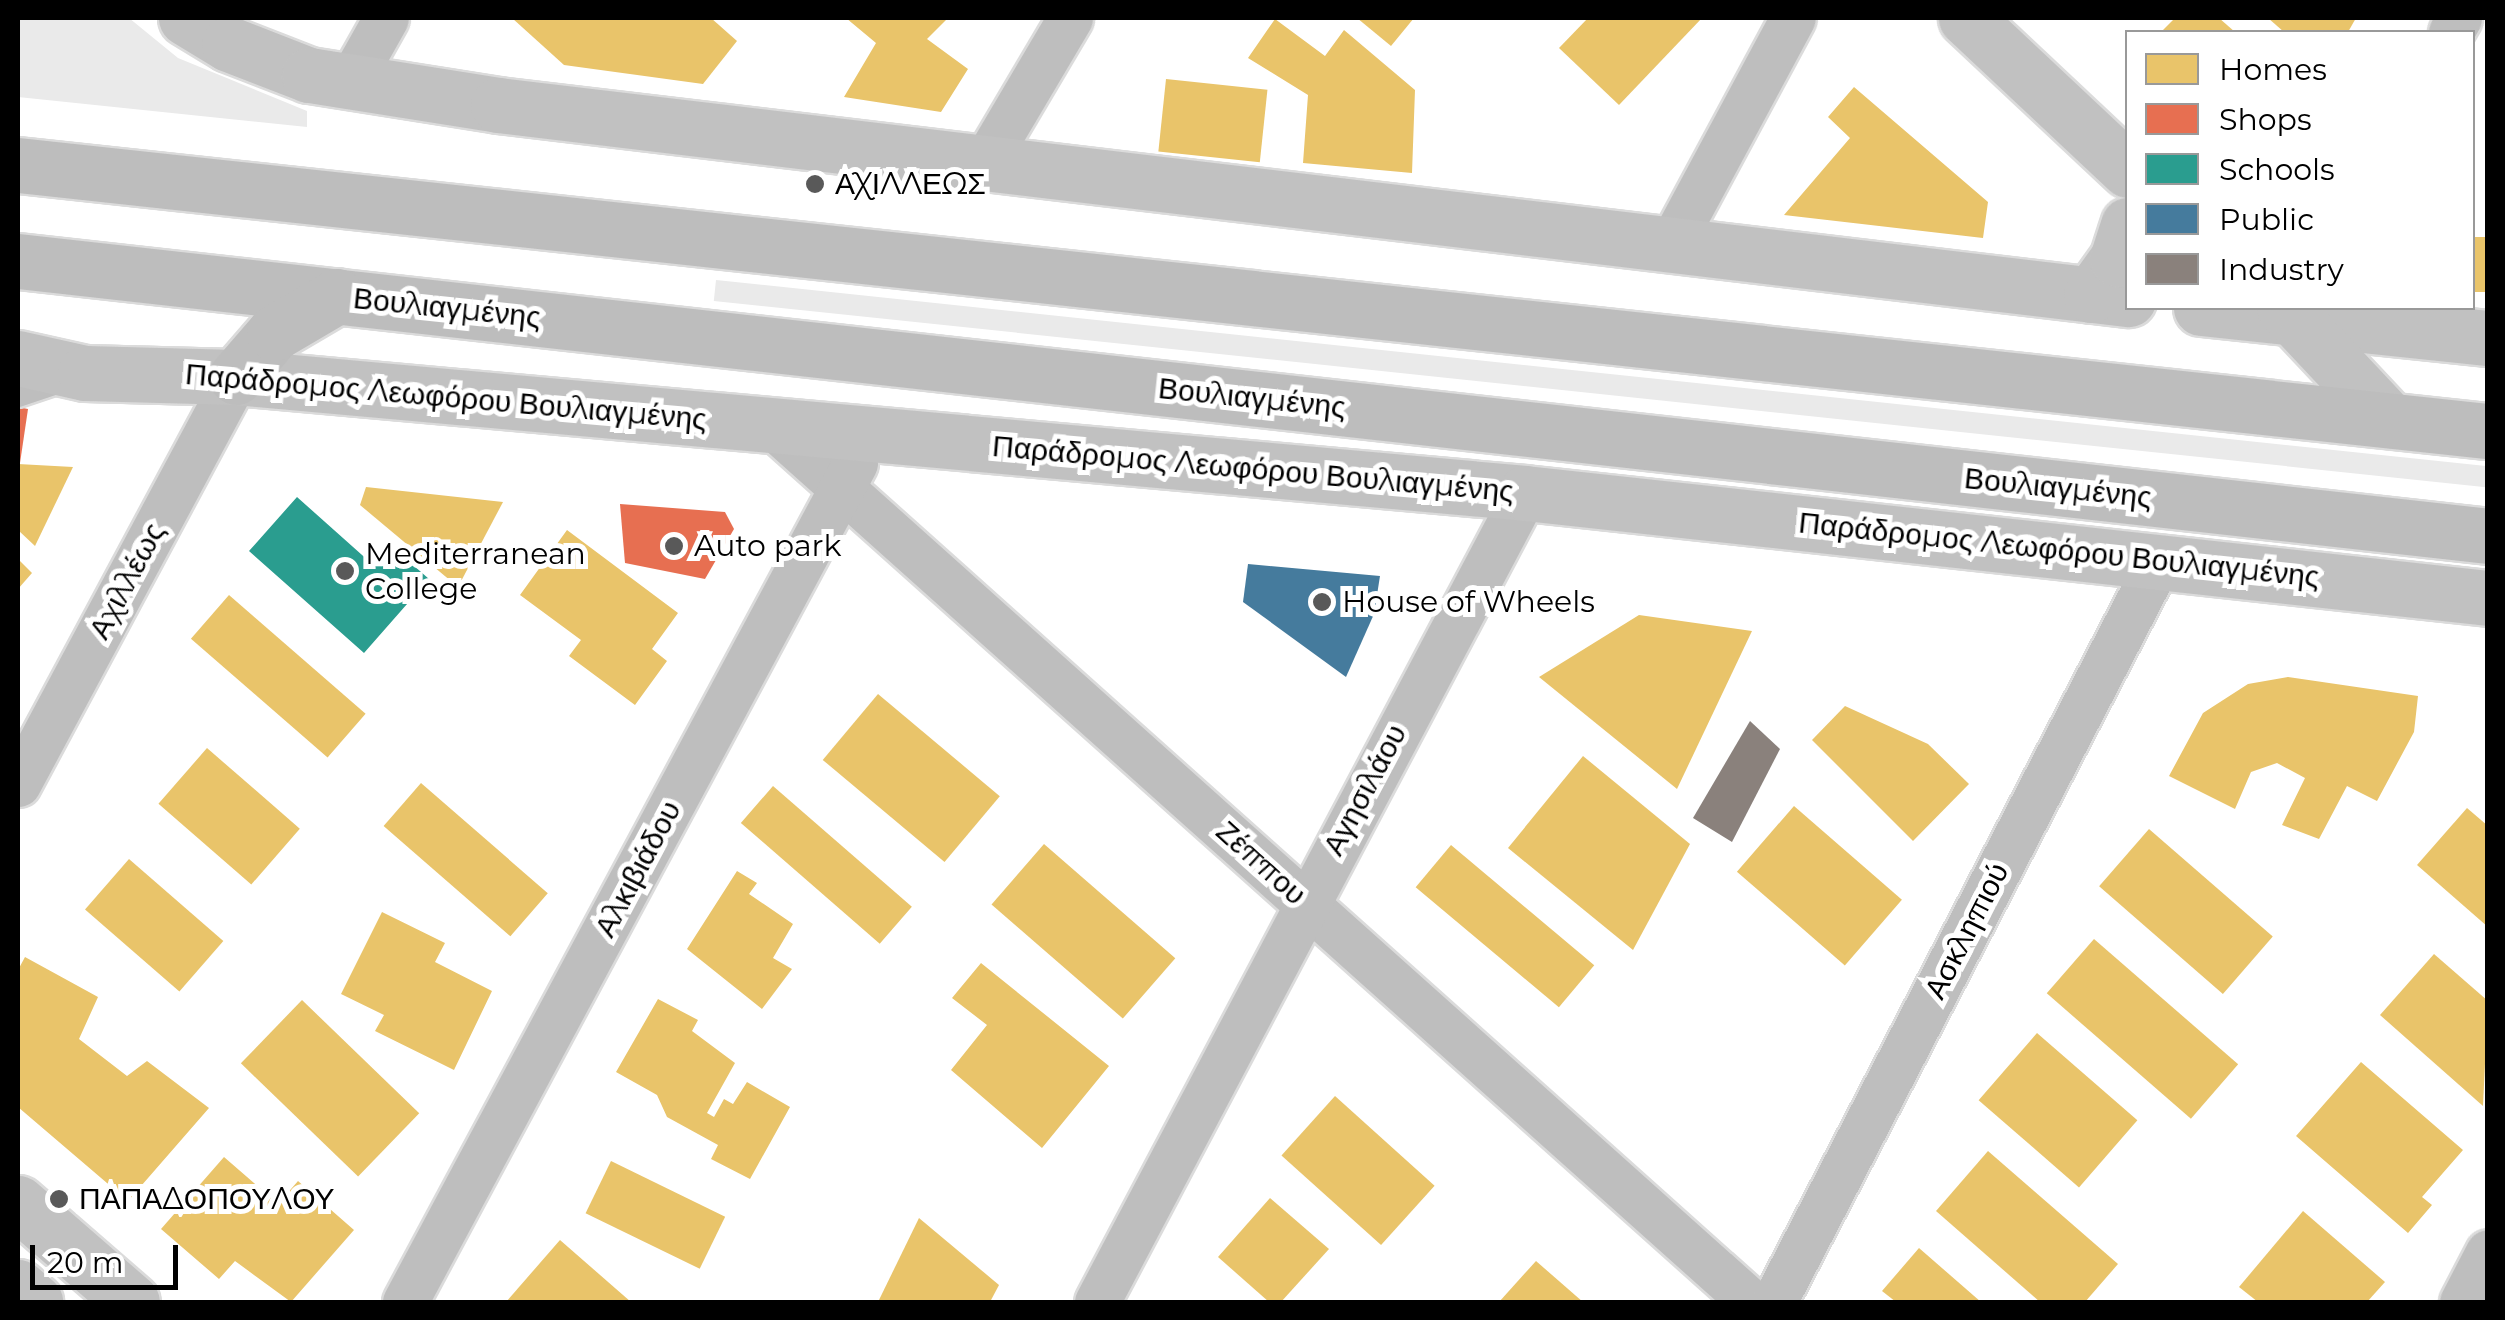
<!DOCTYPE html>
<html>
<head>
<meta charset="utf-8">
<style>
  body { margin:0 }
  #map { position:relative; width:2505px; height:1320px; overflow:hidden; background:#fff; font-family:Montserrat,sans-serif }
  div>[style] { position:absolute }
  .green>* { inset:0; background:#eaeaea; transform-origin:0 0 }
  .homes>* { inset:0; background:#e9c46a; transform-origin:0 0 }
  .shops>* { inset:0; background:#e76f51 }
  .schools>* { inset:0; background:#2a9d8f }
  .public>* { inset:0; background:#457b9d }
  .industry>* { inset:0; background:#8a817c }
  .roads { filter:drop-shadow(2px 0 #dbdbdb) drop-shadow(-2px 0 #dbdbdb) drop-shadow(0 2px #dbdbdb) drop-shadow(0 -2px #dbdbdb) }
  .lane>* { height:22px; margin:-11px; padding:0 11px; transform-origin:11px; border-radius:11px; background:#bebebe }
  .street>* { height:45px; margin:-22.5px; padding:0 22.5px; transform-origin:22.5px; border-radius:22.5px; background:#bebebe }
  .secondary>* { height:55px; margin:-27.5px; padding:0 27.5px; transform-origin:27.5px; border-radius:27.5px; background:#c1c1c1 }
  .primary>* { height:55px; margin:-27.5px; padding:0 27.5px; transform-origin:27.5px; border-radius:27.5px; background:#bdbdbd }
  .dots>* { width:28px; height:28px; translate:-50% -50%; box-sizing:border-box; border:5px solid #fff; border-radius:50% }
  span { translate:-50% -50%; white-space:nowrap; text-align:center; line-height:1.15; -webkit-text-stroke:10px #fff; paint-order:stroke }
  .poi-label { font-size:30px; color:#000 }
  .left { translate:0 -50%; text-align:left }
  .street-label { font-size:30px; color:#000 }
  .frame { position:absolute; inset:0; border:20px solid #000; pointer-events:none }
  .legend { position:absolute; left:2125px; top:30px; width:350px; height:280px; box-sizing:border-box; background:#fff; border:2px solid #999; margin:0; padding:12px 18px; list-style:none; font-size:30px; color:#000 }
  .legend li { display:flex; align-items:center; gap:20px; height:50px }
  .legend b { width:50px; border:2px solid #999 }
  .scale { position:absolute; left:30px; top:1245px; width:148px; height:45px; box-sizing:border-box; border:5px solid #000; border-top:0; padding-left:12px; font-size:30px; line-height:35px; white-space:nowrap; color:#000; -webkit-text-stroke:8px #fff; paint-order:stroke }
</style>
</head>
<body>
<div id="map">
  <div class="green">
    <i style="clip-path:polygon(18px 18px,129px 18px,178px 58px,307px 111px,307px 127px,18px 97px)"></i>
    <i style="left:716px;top:280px;width:1782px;height:21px;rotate:6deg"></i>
  </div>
  <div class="homes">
    <i style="clip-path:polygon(512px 18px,711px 18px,737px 41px,703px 84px,564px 65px)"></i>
    <i style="clip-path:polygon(846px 18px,948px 18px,927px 39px,968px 69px,941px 112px,844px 97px,876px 43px)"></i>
    <i style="clip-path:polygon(1357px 18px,1414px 18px,1391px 46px)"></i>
    <i style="clip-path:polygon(1588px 18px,1702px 18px,1619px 105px,1559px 48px)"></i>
    <i style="clip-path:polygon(2175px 18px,2219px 18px,2235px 32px,2161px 32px)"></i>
    <i style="clip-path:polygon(2268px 18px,2356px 18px,2348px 32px,2284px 32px)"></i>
    <i style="clip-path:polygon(1275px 19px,1325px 56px,1344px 30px,1415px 90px,1412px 173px,1303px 163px,1308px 95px,1248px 58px)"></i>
    <i style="left:1166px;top:79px;width:102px;height:73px;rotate:6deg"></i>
    <i style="clip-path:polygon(1854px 87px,1988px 202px,1983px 238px,1784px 215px,1850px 138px,1828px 117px)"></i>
    <i style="left:2488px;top:237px;width:55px;height:16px;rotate:90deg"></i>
    <i style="clip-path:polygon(18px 464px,73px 467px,35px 546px,18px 530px)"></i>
    <i style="clip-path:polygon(366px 487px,503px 502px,458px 587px,360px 505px)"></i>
    <i style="clip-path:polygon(567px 530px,678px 613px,652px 649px,667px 661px,635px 705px,569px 656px,581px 640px,520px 595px)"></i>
    <i style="clip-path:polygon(18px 559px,32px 573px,18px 589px)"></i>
    <i style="left:229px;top:595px;width:181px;height:58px;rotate:41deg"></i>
    <i style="clip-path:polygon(1639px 615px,1752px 631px,1677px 789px,1539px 677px)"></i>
    <i style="clip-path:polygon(2288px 677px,2418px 696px,2414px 732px,2377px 801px,2347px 786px,2319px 839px,2282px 825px,2305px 778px,2277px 763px,2251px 772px,2235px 809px,2169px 776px,2203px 713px,2248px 684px)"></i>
    <i style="left:878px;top:694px;width:159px;height:86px;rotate:40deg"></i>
    <i style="clip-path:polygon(1845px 706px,1928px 744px,1969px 784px,1913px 841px,1812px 740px)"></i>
    <i style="left:207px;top:748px;width:123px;height:74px;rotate:41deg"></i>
    <i style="clip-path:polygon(1583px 756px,1690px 844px,1633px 950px,1508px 848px)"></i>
    <i style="left:421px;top:783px;width:168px;height:57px;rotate:41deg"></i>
    <i style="left:773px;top:786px;width:184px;height:49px;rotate:41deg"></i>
    <i style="left:1794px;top:806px;width:143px;height:87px;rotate:41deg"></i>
    <i style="clip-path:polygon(2467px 808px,2488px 826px,2488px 927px,2417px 865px)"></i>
    <i style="left:2149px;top:829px;width:164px;height:76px;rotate:41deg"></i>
    <i style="left:1044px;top:844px;width:174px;height:80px;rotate:41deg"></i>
    <i style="left:1451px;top:845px;width:187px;height:55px;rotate:40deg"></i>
    <i style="left:129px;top:859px;width:125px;height:67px;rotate:41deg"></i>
    <i style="clip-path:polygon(737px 871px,757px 883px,749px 894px,793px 924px,773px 958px,792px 969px,762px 1009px,687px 949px)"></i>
    <i style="clip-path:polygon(382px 912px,445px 943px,435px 962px,492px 991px,454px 1070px,375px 1031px,384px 1015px,341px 994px)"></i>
    <i style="left:2094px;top:939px;width:191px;height:72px;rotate:41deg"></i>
    <i style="clip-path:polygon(2434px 954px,2488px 1001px,2483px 1106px,2380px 1015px)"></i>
    <i style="clip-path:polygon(25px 957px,98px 997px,79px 1039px,127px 1076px,147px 1061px,209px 1108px,128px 1201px,18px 1107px,18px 970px)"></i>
    <i style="clip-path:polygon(981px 963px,1109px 1066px,1042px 1148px,951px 1070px,987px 1025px,952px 998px)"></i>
    <i style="clip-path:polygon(658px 999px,698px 1020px,692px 1031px,735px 1063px,707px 1113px,714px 1117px,724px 1099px,733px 1104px,747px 1082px,790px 1107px,750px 1179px,711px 1159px,718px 1145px,667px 1117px,657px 1095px,616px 1072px)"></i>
    <i style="left:302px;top:1000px;width:163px;height:88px;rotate:44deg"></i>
    <i style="left:2037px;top:1033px;width:133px;height:89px;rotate:41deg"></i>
    <i style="clip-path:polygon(2361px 1062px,2463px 1150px,2422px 1197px,2432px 1205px,2408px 1233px,2296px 1136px)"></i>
    <i style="left:1335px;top:1096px;width:134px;height:80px;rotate:42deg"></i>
    <i style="clip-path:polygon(1988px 1151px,2118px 1264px,2085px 1302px,2040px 1302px,1936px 1211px)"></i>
    <i style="clip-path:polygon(224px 1157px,278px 1204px,298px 1181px,354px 1230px,291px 1302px,235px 1261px,219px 1279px,161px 1229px)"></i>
    <i style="left:611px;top:1161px;width:127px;height:58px;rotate:26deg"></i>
    <i style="clip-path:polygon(1270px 1198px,1329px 1249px,1281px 1302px,1269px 1302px,1218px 1257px)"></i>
    <i style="clip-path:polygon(2303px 1211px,2385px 1282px,2367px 1302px,2258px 1302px,2239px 1287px)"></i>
    <i style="clip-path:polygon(919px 1218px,999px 1285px,990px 1302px,878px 1302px)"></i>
    <i style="clip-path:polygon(560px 1240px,631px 1302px,506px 1302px)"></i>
    <i style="clip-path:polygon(1919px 1248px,1981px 1302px,1896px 1302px,1882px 1291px)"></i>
    <i style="clip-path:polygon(1536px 1261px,1583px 1302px,1499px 1302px)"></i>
  </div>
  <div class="shops">
    <i style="clip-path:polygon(18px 407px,28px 409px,20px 463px,18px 462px)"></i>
    <i style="clip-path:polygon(620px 504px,725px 512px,734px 529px,705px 579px,625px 563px)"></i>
  </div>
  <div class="schools">
    <i style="clip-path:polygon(297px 497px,371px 563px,388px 543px,429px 579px,364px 653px,249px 551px)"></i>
  </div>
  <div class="public">
    <i style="clip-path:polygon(1248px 564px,1380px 576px,1374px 614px,1346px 677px,1243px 602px)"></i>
  </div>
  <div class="industry">
    <i style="clip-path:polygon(1750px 721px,1780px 749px,1732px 842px,1693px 818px)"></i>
  </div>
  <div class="roads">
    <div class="lane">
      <i style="left:18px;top:396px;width:51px;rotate:-18.4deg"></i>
    </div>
    <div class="street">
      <i style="left:2451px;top:32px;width:16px;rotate:-60deg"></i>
      <i style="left:350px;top:82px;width:73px;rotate:-60.6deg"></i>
      <i style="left:982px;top:167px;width:173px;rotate:-59.4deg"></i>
      <i style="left:1669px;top:248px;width:261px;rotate:-61.7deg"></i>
      <i style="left:770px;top:424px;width:1317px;rotate:41.83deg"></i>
      <i style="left:18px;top:784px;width:462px;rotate:-61.8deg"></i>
      <i style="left:405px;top:1302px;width:952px;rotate:-61.79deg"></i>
      <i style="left:1097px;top:1302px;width:915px;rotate:-62.12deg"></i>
      <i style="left:1774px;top:1302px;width:837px;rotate:-62.55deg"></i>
      <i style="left:2462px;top:1302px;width:56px;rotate:-62.5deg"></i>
    </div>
    <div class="secondary">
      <i style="left:186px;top:18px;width:50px;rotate:31.2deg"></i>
      <i style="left:229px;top:44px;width:86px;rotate:21.2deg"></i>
      <i style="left:309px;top:75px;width:191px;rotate:9deg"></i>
      <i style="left:498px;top:105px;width:1642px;rotate:6.79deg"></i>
      <i style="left:1966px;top:18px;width:222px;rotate:43.2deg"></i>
      <i style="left:2091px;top:295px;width:44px;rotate:-54.2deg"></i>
      <i style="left:2117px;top:259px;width:36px;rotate:-72deg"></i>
      <i style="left:2201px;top:308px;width:289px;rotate:6deg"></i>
      <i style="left:2284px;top:308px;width:154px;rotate:46.8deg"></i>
      <i style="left:18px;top:358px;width:69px;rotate:12.6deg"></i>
      <i style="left:85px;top:373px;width:151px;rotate:1.5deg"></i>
      <i style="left:236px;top:377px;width:1294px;rotate:5.14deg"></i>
      <i style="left:1525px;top:493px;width:969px;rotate:6.22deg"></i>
      <i style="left:18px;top:1203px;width:151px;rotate:41deg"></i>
      <i style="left:18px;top:1287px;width:23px;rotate:41deg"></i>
    </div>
    <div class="primary">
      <i style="left:18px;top:165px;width:2484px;rotate:6.15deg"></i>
      <i style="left:18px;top:261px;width:2485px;rotate:6.35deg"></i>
      <i style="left:236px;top:377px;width:58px;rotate:-49.2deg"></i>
      <i style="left:274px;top:333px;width:73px;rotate:-30.4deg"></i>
    </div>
  </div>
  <div class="dots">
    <i style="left:815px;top:184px;background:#595959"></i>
    <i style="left:674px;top:546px;background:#595959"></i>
    <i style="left:345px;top:571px;background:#595959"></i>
    <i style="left:1322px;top:602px;background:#595959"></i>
    <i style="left:59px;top:1199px;background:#595959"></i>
  </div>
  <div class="poi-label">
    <span class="left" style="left:835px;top:184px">ΑΧΙΛΛΕΩΣ</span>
    <span class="left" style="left:694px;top:546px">Auto park</span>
    <span class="left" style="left:365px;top:571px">Mediterranean<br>College</span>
    <span class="left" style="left:1342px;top:602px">House of Wheels</span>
    <span class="left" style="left:79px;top:1199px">ΠΑΠΑΔΟΠΟΥΛΟΥ</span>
  </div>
  <div class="street-label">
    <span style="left:447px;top:308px;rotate:6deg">Βουλιαγμένης</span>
    <span style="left:446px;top:397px;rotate:5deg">Παράδρομος Λεωφόρου Βουλιαγμένης</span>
    <span style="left:1252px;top:398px;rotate:6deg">Βουλιαγμένης</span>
    <span style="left:1253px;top:469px;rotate:5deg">Παράδρομος Λεωφόρου Βουλιαγμένης</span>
    <span style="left:2058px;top:488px;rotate:6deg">Βουλιαγμένης</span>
    <span style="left:2059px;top:550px;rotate:6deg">Παράδρομος Λεωφόρου Βουλιαγμένης</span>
    <span style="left:127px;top:581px;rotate:-62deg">Αχιλλέως</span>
    <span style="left:1365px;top:790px;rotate:-62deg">Αγησιλάου</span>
    <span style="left:1261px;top:863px;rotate:42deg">Ζέππου</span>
    <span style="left:638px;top:869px;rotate:-62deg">Αλκιβιάδου</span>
    <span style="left:1967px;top:931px;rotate:-63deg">Ασκληπιού</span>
  </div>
  <div class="frame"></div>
  <ul class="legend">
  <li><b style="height:28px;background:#e9c46a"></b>Homes</li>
  <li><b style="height:28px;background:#e76f51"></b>Shops</li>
  <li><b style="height:28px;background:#2a9d8f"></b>Schools</li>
  <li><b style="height:28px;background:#457b9d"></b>Public</li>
  <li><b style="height:28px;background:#8a817c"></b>Industry</li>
  </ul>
  <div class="scale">20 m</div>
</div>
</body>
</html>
